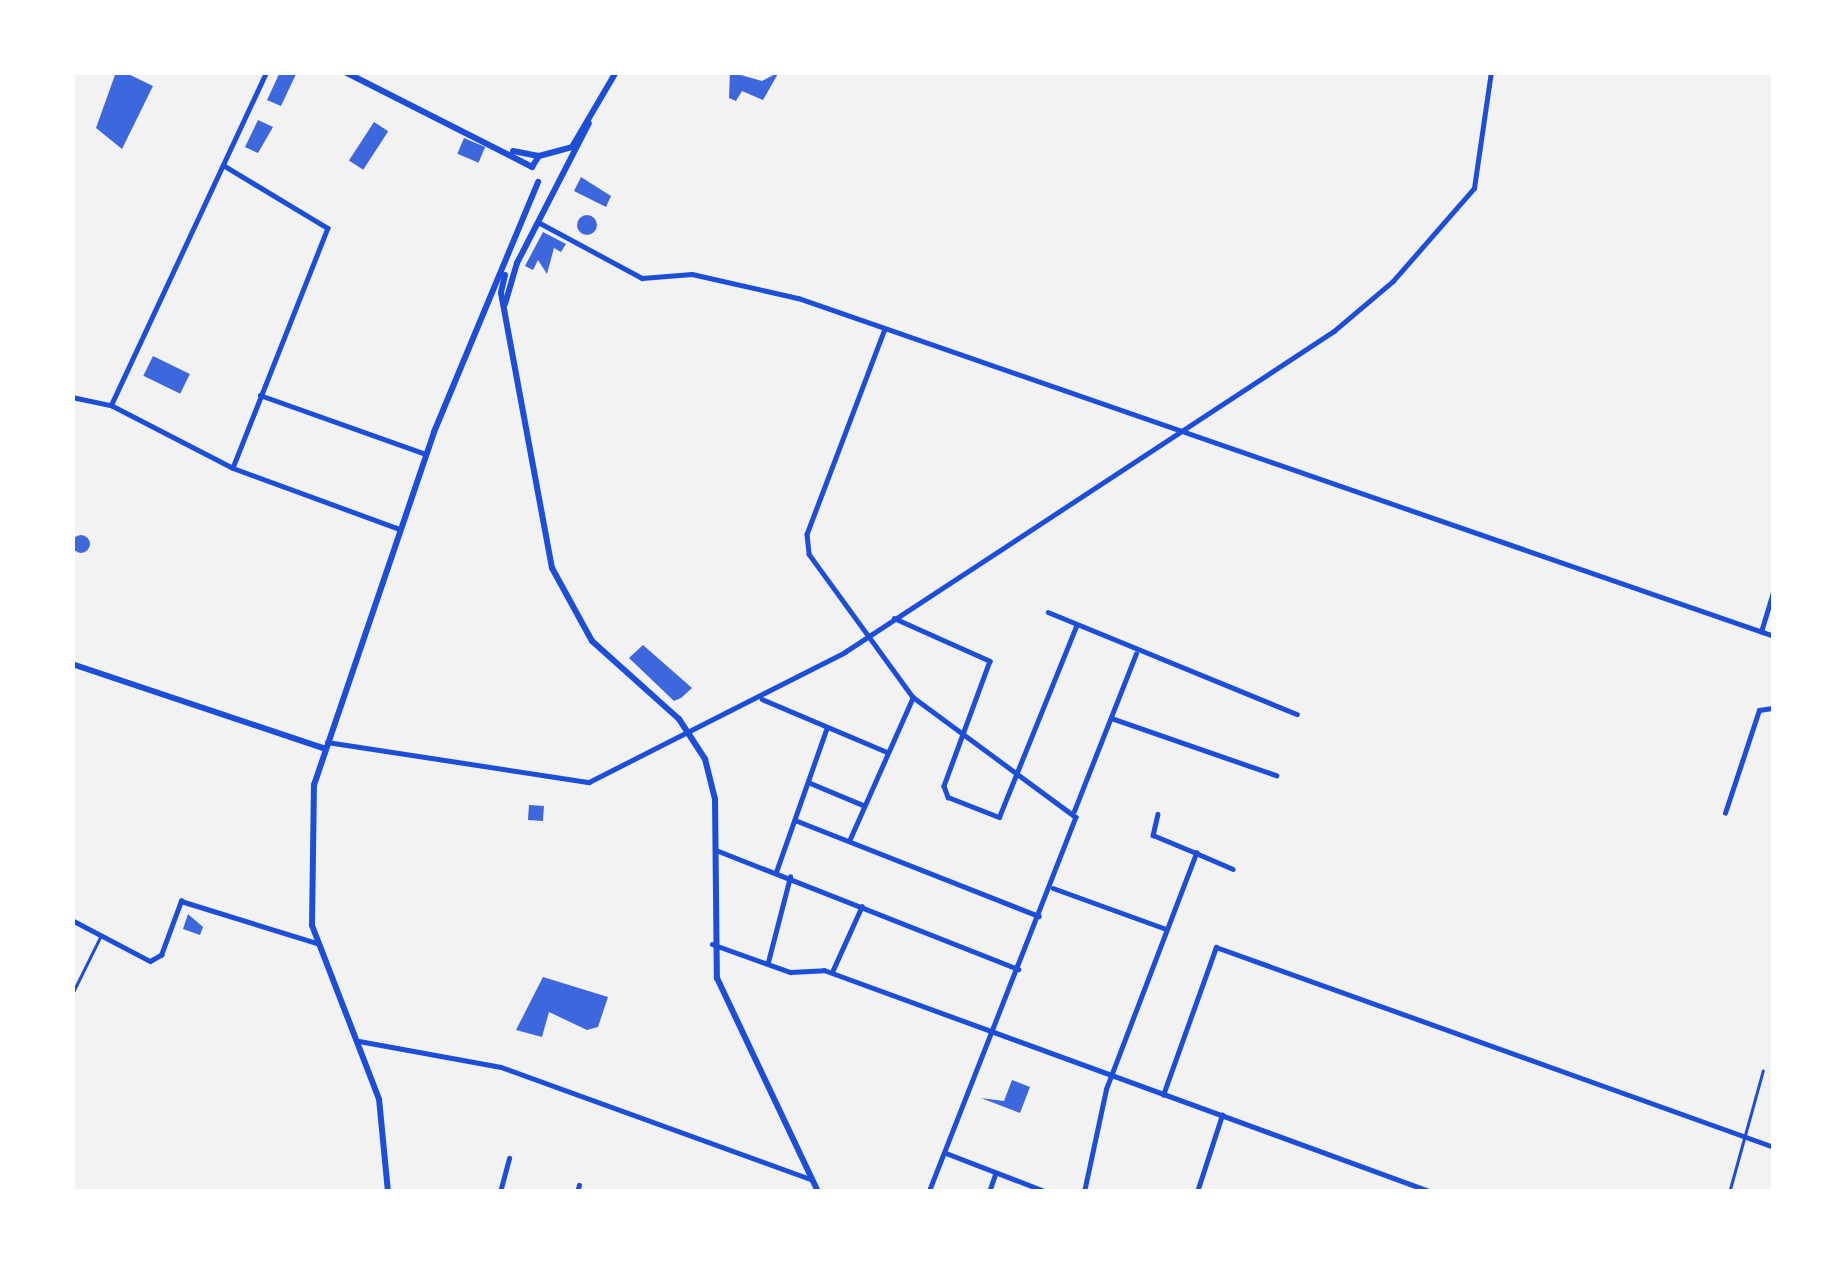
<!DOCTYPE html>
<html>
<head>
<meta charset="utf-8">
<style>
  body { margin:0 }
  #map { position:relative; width:1846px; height:1264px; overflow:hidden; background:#f2f2f2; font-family:Montserrat,sans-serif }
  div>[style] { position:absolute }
  .building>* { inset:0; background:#3d67dc; transform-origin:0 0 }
  .round { border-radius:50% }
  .service>* { height:3px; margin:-1.5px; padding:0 1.5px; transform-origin:1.5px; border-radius:1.5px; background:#1d4ed8 }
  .minor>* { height:4.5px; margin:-2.25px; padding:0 2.25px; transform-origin:2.25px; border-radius:2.25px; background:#1d4ed8 }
  .tertiary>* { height:6px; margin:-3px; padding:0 3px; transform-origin:3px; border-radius:3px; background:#1d4ed8 }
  span { translate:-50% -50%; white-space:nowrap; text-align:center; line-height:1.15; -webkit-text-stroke:10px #fff; paint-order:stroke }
  .frame { position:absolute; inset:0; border:75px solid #fff; pointer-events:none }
</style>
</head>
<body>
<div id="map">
  <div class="building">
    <i style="clip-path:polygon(124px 72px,153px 86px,122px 149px,96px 128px,115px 75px)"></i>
    <i style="clip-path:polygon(280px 72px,297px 72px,281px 106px,267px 100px)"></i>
    <i style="clip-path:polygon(730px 72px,762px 81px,779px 72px,763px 100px,742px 91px,736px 101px,729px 98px)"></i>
    <i style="clip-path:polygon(258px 120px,273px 127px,258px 153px,245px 147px)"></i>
    <i style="left:374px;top:122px;width:17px;height:46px;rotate:33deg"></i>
    <i style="left:464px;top:138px;width:23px;height:17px;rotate:23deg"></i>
    <i style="clip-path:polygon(581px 177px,611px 196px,606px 207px,574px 191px)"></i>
    <i class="round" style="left:577px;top:215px;width:20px;height:20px"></i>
    <i style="clip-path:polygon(543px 232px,566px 244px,561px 252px,554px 248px,547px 274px,538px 260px,533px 270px,525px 266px)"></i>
    <i style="left:153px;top:356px;width:41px;height:22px;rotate:26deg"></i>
    <i class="round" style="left:72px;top:535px;width:18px;height:18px"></i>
    <i style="clip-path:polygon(643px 645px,692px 688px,681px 698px,674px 701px,629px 658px)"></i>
    <i style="left:529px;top:805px;width:15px;height:15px;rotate:4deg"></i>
    <i style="clip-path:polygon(188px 914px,203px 927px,200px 935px,183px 929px)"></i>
    <i style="clip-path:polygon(543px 977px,608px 997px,598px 1027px,587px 1030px,549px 1012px,542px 1037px,516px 1030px)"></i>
    <i style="clip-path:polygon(1012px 1080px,1030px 1087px,1020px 1113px,981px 1098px,1004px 1101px)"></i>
  </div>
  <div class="service">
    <i style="left:72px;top:994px;width:64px;rotate:-63.8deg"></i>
    <i style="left:1730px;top:1189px;width:123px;rotate:-74.5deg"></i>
  </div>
  <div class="minor">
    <i style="left:223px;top:165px;width:122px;rotate:31deg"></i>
    <i style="left:328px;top:228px;width:258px;rotate:111.6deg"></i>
    <i style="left:540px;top:223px;width:116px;rotate:28.3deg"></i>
    <i style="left:642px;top:278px;width:50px;rotate:-4.6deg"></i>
    <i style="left:692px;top:274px;width:109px;rotate:12.8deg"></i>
    <i style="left:798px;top:298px;width:1033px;rotate:19.1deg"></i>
    <i style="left:885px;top:329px;width:219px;rotate:110.8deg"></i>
    <i style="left:807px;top:534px;width:20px;rotate:84deg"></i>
    <i style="left:809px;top:554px;width:177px;rotate:54deg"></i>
    <i style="left:913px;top:697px;width:202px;rotate:36.4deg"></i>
    <i style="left:1076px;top:817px;width:403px;rotate:111.4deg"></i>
    <i style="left:260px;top:395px;width:176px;rotate:19.6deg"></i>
    <i style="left:72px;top:397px;width:40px;rotate:12deg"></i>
    <i style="left:111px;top:405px;width:137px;rotate:27.3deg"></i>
    <i style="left:233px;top:468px;width:178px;rotate:20.1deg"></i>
    <i style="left:111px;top:405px;width:367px;rotate:-65deg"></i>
    <i style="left:1774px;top:525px;width:54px;rotate:90deg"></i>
    <i style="left:1048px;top:612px;width:269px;rotate:22.3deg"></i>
    <i style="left:894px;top:618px;width:105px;rotate:24.1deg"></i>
    <i style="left:990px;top:661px;width:133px;rotate:110.2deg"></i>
    <i style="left:944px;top:786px;width:12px;rotate:70deg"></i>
    <i style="left:948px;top:797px;width:55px;rotate:21.4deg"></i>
    <i style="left:999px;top:817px;width:206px;rotate:-68deg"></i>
    <i style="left:1761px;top:632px;width:45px;rotate:-73.2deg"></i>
    <i style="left:762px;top:699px;width:136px;rotate:23deg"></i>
    <i style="left:1111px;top:718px;width:175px;rotate:19.1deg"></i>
    <i style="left:327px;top:742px;width:265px;rotate:8.7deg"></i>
    <i style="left:589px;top:782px;width:287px;rotate:-26.9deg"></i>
    <i style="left:845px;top:652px;width:585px;rotate:-33.28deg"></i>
    <i style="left:1334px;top:331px;width:77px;rotate:-40.3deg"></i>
    <i style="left:1393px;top:281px;width:123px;rotate:-48.9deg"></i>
    <i style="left:1474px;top:188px;width:117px;rotate:-81.7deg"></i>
    <i style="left:808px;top:782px;width:60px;rotate:22.7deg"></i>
    <i style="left:1074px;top:811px;width:169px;rotate:-68.5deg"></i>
    <i style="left:1725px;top:813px;width:108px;rotate:-71.7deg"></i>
    <i style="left:1759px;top:710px;width:15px;rotate:-8deg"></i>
    <i style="left:1158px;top:814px;width:22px;rotate:103deg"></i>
    <i style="left:1153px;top:835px;width:47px;rotate:22.7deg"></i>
    <i style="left:795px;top:820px;width:262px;rotate:21.5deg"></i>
    <i style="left:850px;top:839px;width:155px;rotate:-66.1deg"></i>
    <i style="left:716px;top:850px;width:325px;rotate:21.5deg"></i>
    <i style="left:776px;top:872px;width:151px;rotate:-70.6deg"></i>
    <i style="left:1053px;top:888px;width:120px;rotate:19.9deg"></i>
    <i style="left:72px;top:920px;width:88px;rotate:27.7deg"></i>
    <i style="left:150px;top:961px;width:13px;rotate:-29deg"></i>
    <i style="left:161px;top:955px;width:58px;rotate:-69.7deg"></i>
    <i style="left:181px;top:901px;width:142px;rotate:17.2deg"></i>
    <i style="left:712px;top:944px;width:83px;rotate:19.7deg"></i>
    <i style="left:790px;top:972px;width:34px;rotate:-3deg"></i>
    <i style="left:824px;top:970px;width:647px;rotate:20.06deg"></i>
    <i style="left:768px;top:962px;width:88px;rotate:-75.5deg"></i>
    <i style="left:832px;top:972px;width:72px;rotate:-65.6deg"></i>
    <i style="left:359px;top:1041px;width:144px;rotate:10.4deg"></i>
    <i style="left:501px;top:1067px;width:330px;rotate:19.9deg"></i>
    <i style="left:1163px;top:1095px;width:157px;rotate:-70.3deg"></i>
    <i style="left:1216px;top:947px;width:593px;rotate:19.72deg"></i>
    <i style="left:946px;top:1153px;width:108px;rotate:21.1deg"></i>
    <i style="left:500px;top:1192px;width:35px;rotate:-75deg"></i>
    <i style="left:577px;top:1192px;width:7px;rotate:-74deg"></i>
    <i style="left:989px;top:1192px;width:18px;rotate:-71deg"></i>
    <i style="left:1084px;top:1192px;width:105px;rotate:-77.9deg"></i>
    <i style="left:1106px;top:1089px;width:253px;rotate:-69.1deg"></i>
    <i style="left:1196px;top:853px;width:40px;rotate:23.4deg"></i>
    <i style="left:1197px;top:1192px;width:81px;rotate:-72deg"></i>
  </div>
  <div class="tertiary">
    <i style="left:345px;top:72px;width:210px;rotate:26.9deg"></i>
    <i style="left:513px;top:151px;width:26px;rotate:11deg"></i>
    <i style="left:532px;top:167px;width:13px;rotate:-58deg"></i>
    <i style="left:539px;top:156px;width:34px;rotate:-15deg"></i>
    <i style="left:572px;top:147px;width:87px;rotate:-59.6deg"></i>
    <i style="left:505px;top:275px;width:18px;rotate:103deg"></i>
    <i style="left:501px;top:293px;width:280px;rotate:79.5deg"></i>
    <i style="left:552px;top:568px;width:83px;rotate:61.3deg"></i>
    <i style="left:592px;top:641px;width:117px;rotate:41.9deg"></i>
    <i style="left:679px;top:719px;width:48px;rotate:57deg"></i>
    <i style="left:705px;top:759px;width:41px;rotate:76deg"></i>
    <i style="left:715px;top:799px;width:179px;rotate:89.4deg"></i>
    <i style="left:717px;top:978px;width:237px;rotate:64.7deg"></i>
    <i style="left:505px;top:304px;width:43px;rotate:-73.7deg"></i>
    <i style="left:517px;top:263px;width:157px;rotate:-62.8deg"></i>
    <i style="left:72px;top:664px;width:265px;rotate:18.5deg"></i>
    <i style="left:388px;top:1192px;width:93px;rotate:-95.5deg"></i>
    <i style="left:379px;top:1099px;width:186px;rotate:-111.1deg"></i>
    <i style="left:312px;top:925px;width:140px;rotate:-89.2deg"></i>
    <i style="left:314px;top:785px;width:373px;rotate:-71.2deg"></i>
    <i style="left:434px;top:432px;width:271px;rotate:-67.4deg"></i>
  </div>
  <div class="frame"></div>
</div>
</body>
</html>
